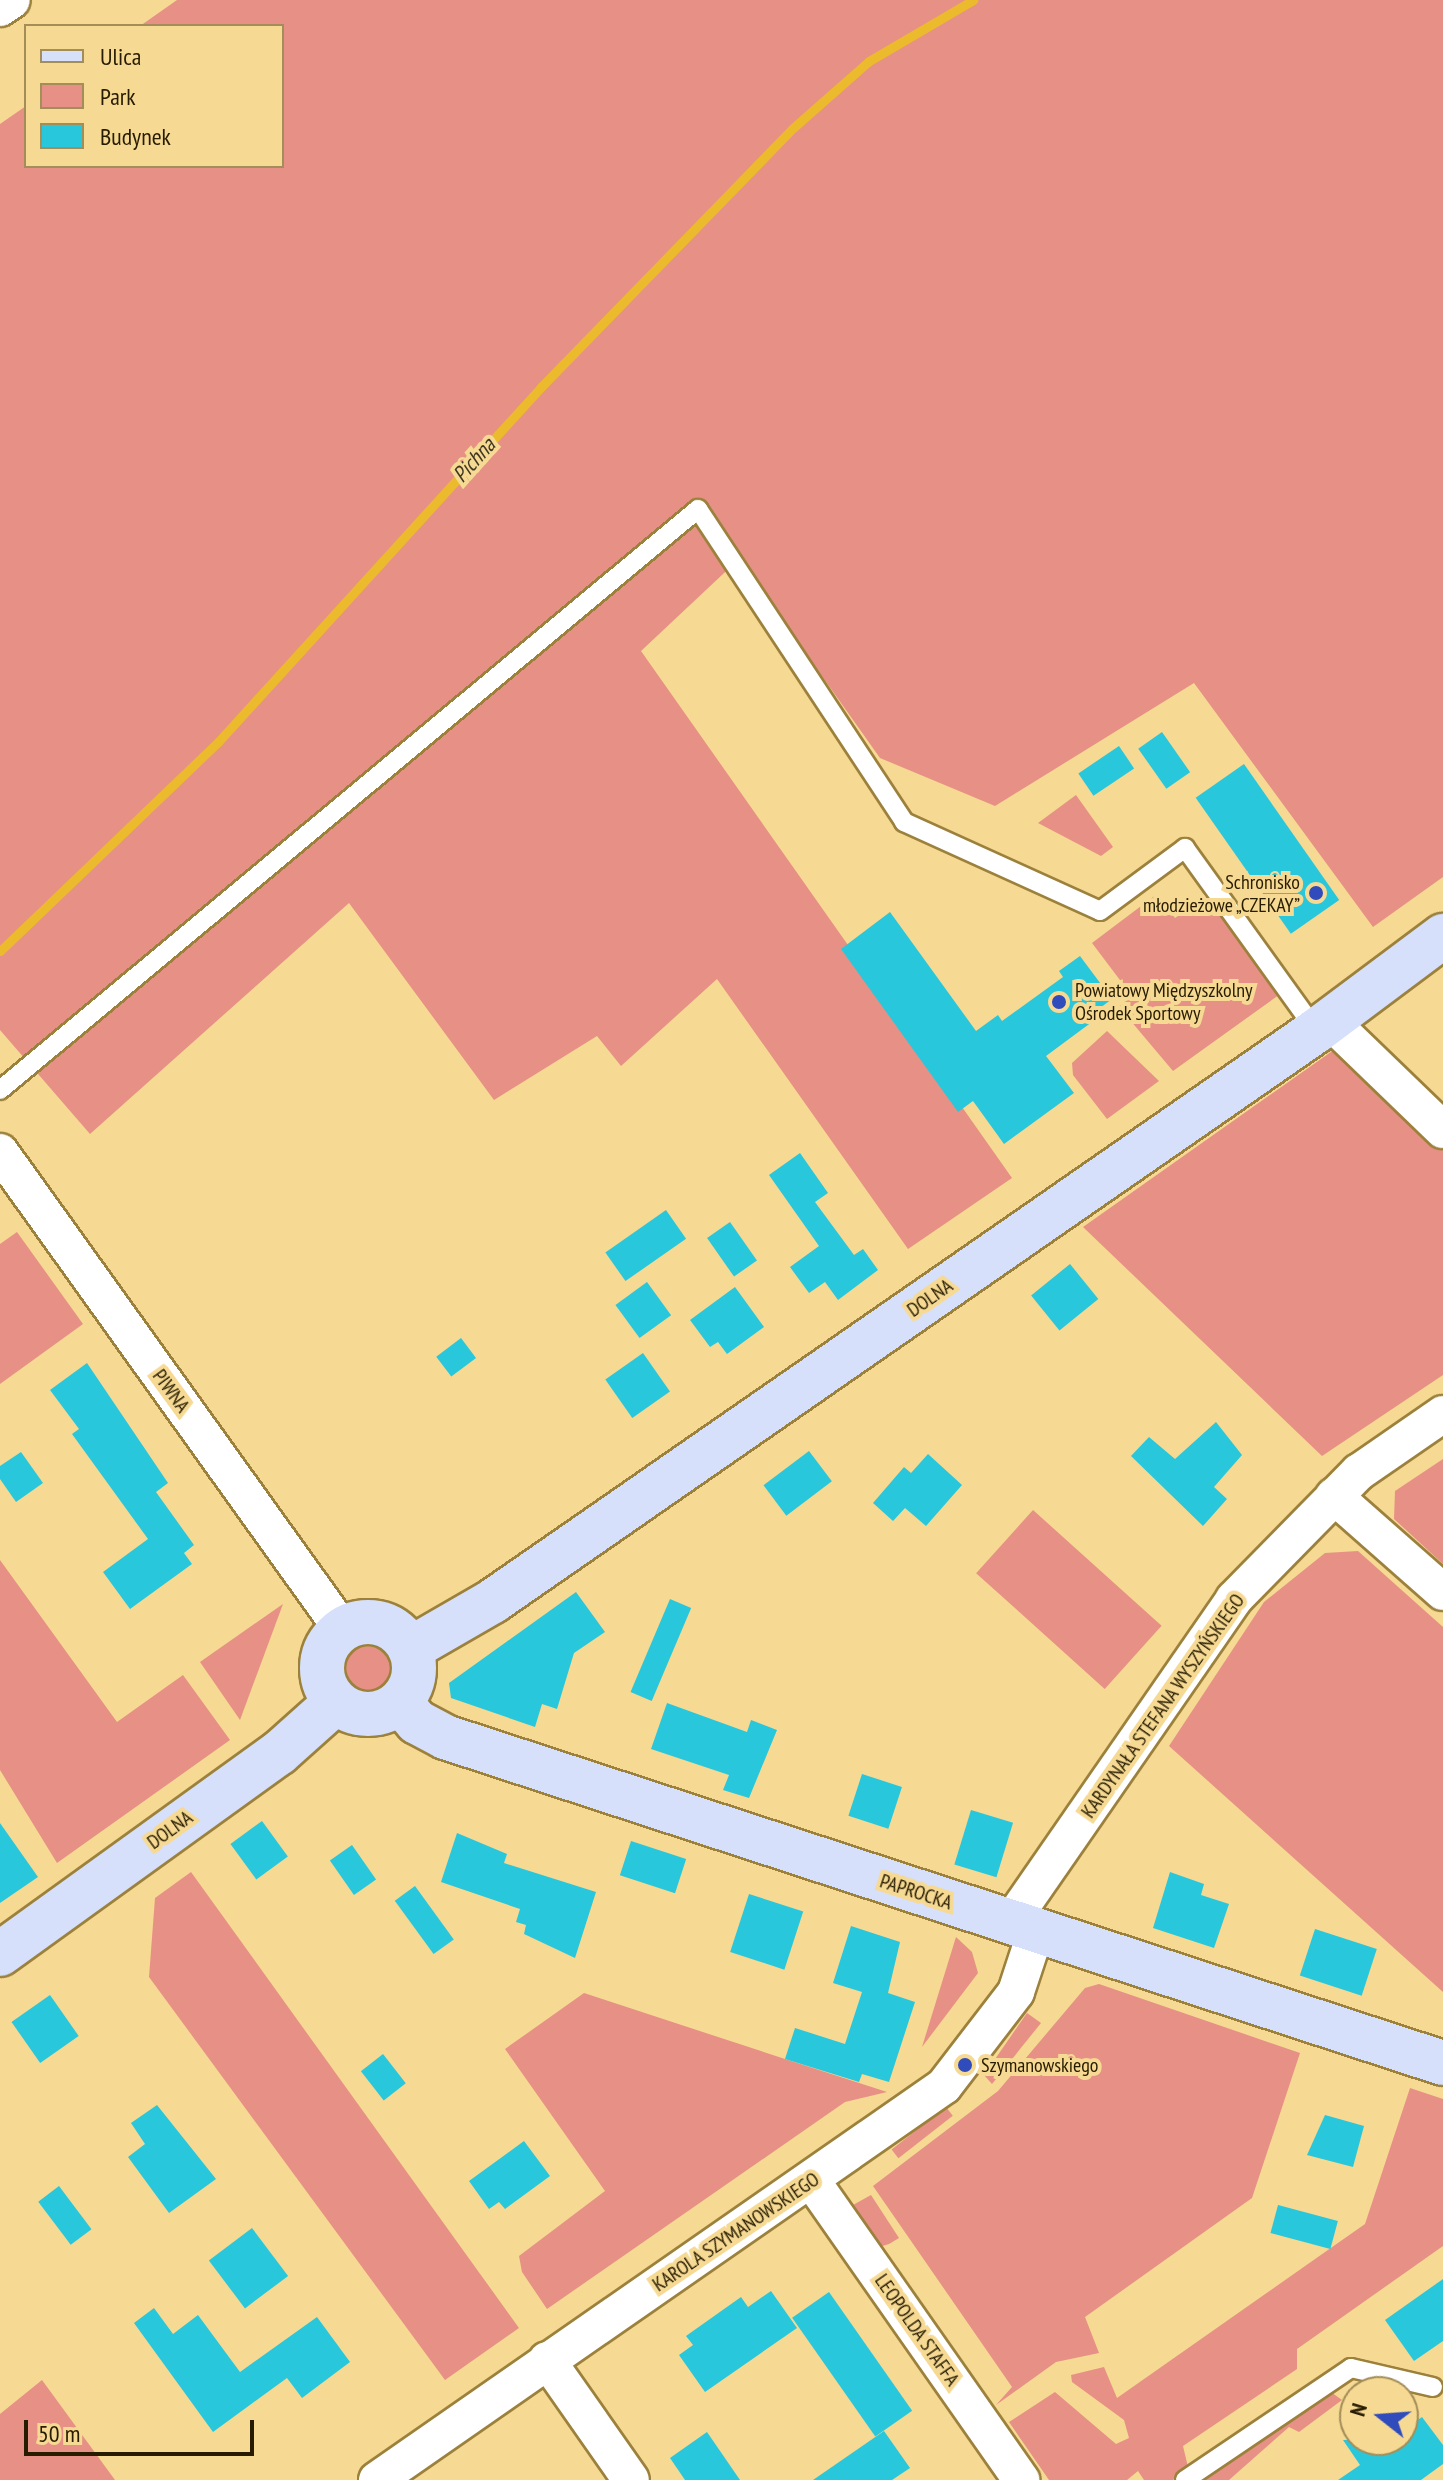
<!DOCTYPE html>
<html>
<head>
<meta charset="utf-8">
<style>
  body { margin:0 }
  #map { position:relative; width:1443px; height:2480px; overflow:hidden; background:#f6d993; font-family:"PT Sans Narrow",sans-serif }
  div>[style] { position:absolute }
  .green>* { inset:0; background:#e79085; transform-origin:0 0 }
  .round { border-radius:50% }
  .stream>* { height:9px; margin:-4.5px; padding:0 4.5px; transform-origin:4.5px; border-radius:4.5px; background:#ebbb2d }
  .building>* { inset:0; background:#29c7db; transform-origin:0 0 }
  .roads { filter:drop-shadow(2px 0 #9c813c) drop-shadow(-2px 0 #9c813c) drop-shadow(0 2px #9c813c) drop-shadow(0 -2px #9c813c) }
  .lane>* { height:18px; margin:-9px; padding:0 9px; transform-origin:9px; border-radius:9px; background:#fff }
  .street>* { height:36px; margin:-18px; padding:0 18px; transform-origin:18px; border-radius:18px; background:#fff }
  .secondary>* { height:44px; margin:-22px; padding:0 22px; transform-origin:22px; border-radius:22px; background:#d6e0fb }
  .secondary>.ring { margin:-22px; padding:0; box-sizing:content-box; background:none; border:44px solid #d6e0fb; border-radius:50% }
  .dots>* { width:22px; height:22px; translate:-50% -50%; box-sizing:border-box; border:4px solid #f6d993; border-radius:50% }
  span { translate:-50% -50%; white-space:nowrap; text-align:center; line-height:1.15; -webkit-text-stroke:8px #f6d993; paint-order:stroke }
  .poi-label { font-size:20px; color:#271c00 }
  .right { translate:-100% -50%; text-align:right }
  .left { translate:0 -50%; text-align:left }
  .street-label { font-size:20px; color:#271c00 }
  .water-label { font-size:22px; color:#413822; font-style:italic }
  .legend { position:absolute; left:24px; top:24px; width:260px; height:144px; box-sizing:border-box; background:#f6d993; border:2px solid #a38d58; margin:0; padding:10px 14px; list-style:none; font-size:24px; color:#271c00 }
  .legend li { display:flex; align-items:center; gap:16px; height:40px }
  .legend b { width:40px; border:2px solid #a38d58 }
  .north { position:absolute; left:1339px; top:2376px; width:80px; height:80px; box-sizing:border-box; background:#f6d993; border:2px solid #a38d58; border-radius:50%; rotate:287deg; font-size:22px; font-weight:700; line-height:32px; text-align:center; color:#271c00 }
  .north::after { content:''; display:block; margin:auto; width:28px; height:36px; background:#2f4bbc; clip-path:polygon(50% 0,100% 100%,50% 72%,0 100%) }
  .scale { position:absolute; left:24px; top:2420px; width:230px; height:36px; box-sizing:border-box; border:4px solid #271c00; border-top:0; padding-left:10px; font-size:24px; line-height:28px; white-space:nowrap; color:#271c00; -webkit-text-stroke:6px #f6d993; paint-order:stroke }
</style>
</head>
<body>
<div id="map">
  <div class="green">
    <i style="clip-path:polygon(177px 0,1443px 0,1443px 877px,1373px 927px,1194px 683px,995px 806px,880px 758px,739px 559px,641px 651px,1012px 1178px,908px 1249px,717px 979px,621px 1066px,597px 1036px,494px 1100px,349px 903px,90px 1134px,0 1030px,0 124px,26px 106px,26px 166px,282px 166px,282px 26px,140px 26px)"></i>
    <i style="clip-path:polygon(1076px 795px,1113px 847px,1101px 856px,1038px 823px)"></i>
    <i style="clip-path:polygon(1157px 894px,1175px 918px,1198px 902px,1216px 904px,1283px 992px,1173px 1071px,1119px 1007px,1132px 996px,1092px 943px)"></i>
    <i style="clip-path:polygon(1107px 1031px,1159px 1081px,1107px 1119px,1073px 1075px,1072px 1063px)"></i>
    <i style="clip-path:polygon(1338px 1047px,1443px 1147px,1443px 1375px,1322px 1456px,1083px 1227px)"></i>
    <i style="clip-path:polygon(17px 1232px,83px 1324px,0 1384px,0 1244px)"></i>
    <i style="clip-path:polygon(1443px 1459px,1443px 1564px,1394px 1519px,1395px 1491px)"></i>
    <i style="left:1033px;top:1510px;width:173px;height:85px;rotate:42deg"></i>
    <i style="clip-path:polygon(1358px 1551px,1443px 1627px,1443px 1992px,1169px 1746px,1264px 1602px,1325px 1553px)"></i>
    <i style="clip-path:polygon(0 1560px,117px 1722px,183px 1675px,230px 1740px,57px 1863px,0 1770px)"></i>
    <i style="clip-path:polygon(283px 1604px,240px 1720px,200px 1662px)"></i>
    <i class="round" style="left:346px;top:1646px;width:44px;height:44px"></i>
    <i style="clip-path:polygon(191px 1872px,519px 2328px,445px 2380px,149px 1977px,155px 1898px)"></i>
    <i style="clip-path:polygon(956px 1937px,972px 1952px,978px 1973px,922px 2047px)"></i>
    <i style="clip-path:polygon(1099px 1984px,1300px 2053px,1252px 2198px,1085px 2317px,1099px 2353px,1056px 2362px,996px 2405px,1012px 2387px,873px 2186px,998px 2091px,1085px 1988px)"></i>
    <i style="clip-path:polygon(584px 1993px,785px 2059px,887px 2092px,845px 2102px,547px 2309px,522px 2272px,519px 2256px,605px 2191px,505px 2049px)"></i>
    <i style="clip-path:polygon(1027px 2013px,1041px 2023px,992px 2084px,984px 2075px)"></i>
    <i style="clip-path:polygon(1410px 2088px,1443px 2099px,1443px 2246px,1297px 2349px,1297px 2369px,1183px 2446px,1188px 2467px,1173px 2480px,1144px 2480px,1138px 2471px,1127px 2480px,1049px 2480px,1009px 2422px,1055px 2392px,1116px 2444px,1129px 2438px,1124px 2420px,1072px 2382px,1071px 2375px,1104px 2367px,1117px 2398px,1365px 2224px)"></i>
    <i style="left:946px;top:2107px;width:11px;height:69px;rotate:52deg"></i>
    <i style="clip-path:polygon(871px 2195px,899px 2238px,889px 2244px,879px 2247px,857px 2217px,853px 2205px)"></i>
    <i style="clip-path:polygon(42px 2380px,115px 2480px,0 2480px,0 2414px)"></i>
    <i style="clip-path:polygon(1331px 2392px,1342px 2400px,1299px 2432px,1289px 2427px,1229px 2480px,1205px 2480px)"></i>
  </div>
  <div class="stream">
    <i style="left:0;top:951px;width:302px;rotate:-43.8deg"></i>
    <i style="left:218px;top:742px;width:480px;rotate:-47.7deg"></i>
    <i style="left:541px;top:387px;width:361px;rotate:-45.8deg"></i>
    <i style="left:793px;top:128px;width:101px;rotate:-41.4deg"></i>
    <i style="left:869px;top:61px;width:121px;rotate:-30.4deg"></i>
  </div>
  <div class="building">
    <i style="left:1162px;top:732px;width:49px;height:29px;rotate:55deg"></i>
    <i style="left:1119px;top:746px;width:27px;height:49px;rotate:56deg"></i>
    <i style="left:1244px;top:764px;width:166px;height:59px;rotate:55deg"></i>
    <i style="clip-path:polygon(890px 912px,976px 1031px,998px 1015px,1002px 1021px,1063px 977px,1059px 971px,1080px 956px,1112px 999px,1096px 1011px,1100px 1016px,1046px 1056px,1074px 1093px,1004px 1144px,973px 1101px,958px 1112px,841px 949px)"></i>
    <i style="clip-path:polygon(800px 1153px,828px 1193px,815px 1202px,854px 1255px,863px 1249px,878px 1270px,838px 1300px,825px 1282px,809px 1293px,790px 1267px,819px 1246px,769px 1175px)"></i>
    <i style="left:666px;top:1210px;width:35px;height:74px;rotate:55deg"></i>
    <i style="left:730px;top:1222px;width:47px;height:28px;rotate:55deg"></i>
    <i style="left:1070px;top:1264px;width:45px;height:50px;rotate:51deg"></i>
    <i style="left:647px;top:1282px;width:41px;height:39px;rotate:54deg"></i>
    <i style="clip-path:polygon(735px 1287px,764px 1327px,727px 1354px,718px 1342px,710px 1347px,690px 1320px)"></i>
    <i style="left:461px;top:1338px;width:25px;height:31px;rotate:53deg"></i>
    <i style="left:643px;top:1353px;width:47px;height:46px;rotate:55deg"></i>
    <i style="clip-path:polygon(87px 1363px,168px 1483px,156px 1492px,194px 1545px,184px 1553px,192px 1564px,130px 1609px,103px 1572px,148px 1539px,72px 1434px,79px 1429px,50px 1390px)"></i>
    <i style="clip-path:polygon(1216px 1422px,1242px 1455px,1214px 1487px,1227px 1499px,1203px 1526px,1131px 1456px,1149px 1437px,1175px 1459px)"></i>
    <i style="left:809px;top:1451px;width:38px;height:57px;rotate:53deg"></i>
    <i style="clip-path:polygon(21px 1452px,43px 1483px,16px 1502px,0 1479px,0 1466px)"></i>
    <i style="clip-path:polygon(928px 1454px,962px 1485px,926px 1526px,905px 1508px,893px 1521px,873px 1503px,904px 1467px,911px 1473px)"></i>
    <i style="clip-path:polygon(576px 1592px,605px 1632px,574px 1653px,557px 1709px,542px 1704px,535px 1727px,451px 1698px,449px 1683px)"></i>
    <i style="left:670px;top:1599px;width:23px;height:101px;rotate:23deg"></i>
    <i style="clip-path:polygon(667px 1703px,747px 1732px,751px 1720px,777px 1730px,749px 1798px,723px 1790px,729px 1775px,651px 1749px)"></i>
    <i style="left:862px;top:1774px;width:42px;height:44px;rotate:18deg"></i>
    <i style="left:971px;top:1810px;width:44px;height:57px;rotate:17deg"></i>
    <i style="left:262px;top:1821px;width:44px;height:39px;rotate:54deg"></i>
    <i style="clip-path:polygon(0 1823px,38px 1877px,0 1903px)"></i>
    <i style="clip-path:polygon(457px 1833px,507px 1854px,504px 1863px,596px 1892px,575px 1958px,524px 1934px,526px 1925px,516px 1922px,520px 1909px,441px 1882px)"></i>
    <i style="left:631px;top:1841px;width:58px;height:36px;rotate:18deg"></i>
    <i style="left:352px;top:1845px;width:42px;height:27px;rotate:55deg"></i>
    <i style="clip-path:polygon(1170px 1872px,1204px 1884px,1201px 1895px,1229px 1904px,1214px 1948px,1153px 1928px)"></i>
    <i style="left:415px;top:1886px;width:66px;height:25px;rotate:54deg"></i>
    <i style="left:749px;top:1894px;width:57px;height:61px;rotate:18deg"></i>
    <i style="clip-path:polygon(851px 1926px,900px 1942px,888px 1993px,915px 2002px,889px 2082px,862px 2074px,859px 2082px,785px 2059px,795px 2028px,845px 2044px,862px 1992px,833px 1983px)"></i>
    <i style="left:1315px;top:1929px;width:65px;height:49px;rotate:18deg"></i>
    <i style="left:50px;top:1995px;width:50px;height:47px;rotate:55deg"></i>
    <i style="left:383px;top:2054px;width:37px;height:28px;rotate:52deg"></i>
    <i style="clip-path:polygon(157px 2105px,216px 2179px,169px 2213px,128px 2157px,145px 2144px,131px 2123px)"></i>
    <i style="clip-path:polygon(1325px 2115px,1364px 2126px,1353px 2167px,1307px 2155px)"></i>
    <i style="clip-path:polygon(524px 2141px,550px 2176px,505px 2209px,499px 2202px,489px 2209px,469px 2181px)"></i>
    <i style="left:59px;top:2186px;width:54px;height:26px;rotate:53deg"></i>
    <i style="left:1278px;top:2205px;width:62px;height:29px;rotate:15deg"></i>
    <i style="left:252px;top:2228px;width:60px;height:54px;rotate:53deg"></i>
    <i style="clip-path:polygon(1443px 2279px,1443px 2341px,1414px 2361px,1385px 2320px)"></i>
    <i style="clip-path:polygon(771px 2291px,797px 2328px,705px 2392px,679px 2355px,693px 2345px,686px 2336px,741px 2297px,748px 2307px)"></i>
    <i style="left:829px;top:2292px;width:145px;height:45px;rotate:55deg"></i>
    <i style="clip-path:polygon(154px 2308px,173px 2334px,198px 2315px,240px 2372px,317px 2317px,350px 2362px,302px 2398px,287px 2378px,213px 2432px,134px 2323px)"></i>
    <i style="clip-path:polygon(1422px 2417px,1443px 2445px,1443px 2464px,1421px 2480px,1338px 2480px,1360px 2465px,1343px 2440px,1403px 2440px,1403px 2431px)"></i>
    <i style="clip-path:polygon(884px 2431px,910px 2468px,892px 2480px,813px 2480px)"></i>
    <i style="clip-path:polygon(707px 2432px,740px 2480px,685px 2480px,670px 2458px)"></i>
  </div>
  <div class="roads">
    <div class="lane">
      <i style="left:0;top:1090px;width:908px;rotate:-39.77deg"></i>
      <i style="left:698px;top:509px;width:375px;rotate:56.6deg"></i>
      <i style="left:904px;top:822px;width:215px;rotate:24.4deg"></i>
      <i style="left:1100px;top:911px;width:106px;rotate:-36.5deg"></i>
      <i style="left:1185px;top:848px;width:224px;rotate:54.3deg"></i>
      <i style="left:1185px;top:2480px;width:200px;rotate:-34deg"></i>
      <i style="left:1351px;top:2368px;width:84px;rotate:13deg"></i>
    </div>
    <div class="street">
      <i style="left:0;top:8px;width:14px;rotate:-34deg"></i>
      <i style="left:1330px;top:1021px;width:157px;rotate:44deg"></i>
      <i style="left:0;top:1152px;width:587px;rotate:54.36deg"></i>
      <i style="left:1334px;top:1496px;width:145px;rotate:41.4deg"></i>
      <i style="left:1010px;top:1923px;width:394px;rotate:-55.3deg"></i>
      <i style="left:1234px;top:1599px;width:178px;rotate:-45.5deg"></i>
      <i style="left:1359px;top:1472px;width:102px;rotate:-34.6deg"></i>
      <i style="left:812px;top:2181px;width:365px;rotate:55deg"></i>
      <i style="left:547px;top:2360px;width:146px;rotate:55deg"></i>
      <i style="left:377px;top:2480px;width:690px;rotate:-34.79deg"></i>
      <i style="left:944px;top:2086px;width:118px;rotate:-52.5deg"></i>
      <i style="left:1016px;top:1992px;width:64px;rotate:-71.8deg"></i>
    </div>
    <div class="secondary">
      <i class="ring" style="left:322px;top:1622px;width:48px;height:48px"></i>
      <i style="left:410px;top:1649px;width:96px;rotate:-30deg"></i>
      <i style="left:493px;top:1601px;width:1001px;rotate:-34.71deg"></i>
      <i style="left:1316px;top:1031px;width:159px;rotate:-36.8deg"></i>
      <i style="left:400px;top:1702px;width:26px;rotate:50deg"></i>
      <i style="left:417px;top:1722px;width:32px;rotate:28deg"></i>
      <i style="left:445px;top:1737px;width:1050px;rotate:18.09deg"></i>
      <i style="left:0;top:1954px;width:344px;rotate:-35.8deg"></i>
      <i style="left:279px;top:1753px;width:76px;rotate:-41.8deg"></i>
    </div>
  </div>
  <div class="dots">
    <i style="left:1316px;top:893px;background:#2f4bbc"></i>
    <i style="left:1059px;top:1002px;background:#2f4bbc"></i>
    <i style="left:965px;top:2065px;background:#2f4bbc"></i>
  </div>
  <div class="poi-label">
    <span class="right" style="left:1300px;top:894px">Schronisko<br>młodzieżowe „CZEKAY”</span>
    <span class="left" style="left:1075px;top:1002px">Powiatowy Międzyszkolny<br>Ośrodek Sportowy</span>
    <span class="left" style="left:981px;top:2065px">Szymanowskiego</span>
  </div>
  <div class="street-label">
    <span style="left:930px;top:1298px;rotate:-35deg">DOLNA</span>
    <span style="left:171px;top:1391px;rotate:54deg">PIWNA</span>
    <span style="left:1163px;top:1706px;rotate:-55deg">KARDYNAŁA STEFANA WYSZYŃSKIEGO</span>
    <span style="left:170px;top:1830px;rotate:-36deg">DOLNA</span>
    <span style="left:916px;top:1892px;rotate:18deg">PAPROCKA</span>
    <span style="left:736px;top:2232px;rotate:-34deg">KAROLA SZYMANOWSKIEGO</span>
    <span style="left:917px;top:2330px;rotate:55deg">LEOPOLDA STAFFA</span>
  </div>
  <div class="water-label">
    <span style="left:474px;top:460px;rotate:-48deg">Pichna</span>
  </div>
  <ul class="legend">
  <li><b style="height:10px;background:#d6e0fb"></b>Ulica</li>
  <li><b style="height:22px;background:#e79085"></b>Park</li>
  <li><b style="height:22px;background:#29c7db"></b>Budynek</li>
  </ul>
  <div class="north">N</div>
  <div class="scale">50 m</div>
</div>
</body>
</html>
